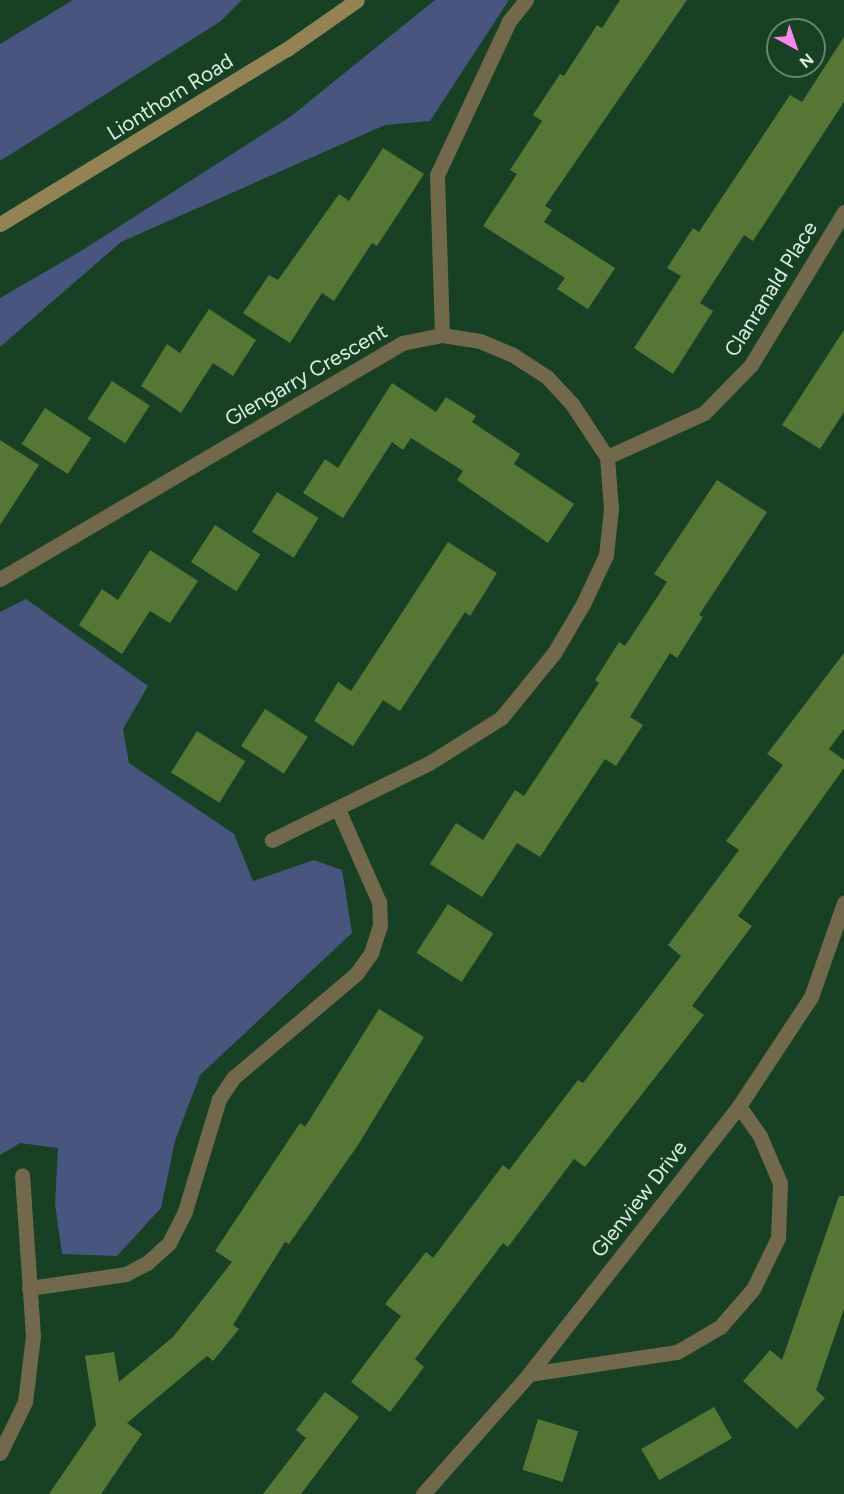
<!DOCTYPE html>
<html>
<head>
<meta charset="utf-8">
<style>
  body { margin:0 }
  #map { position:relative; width:844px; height:1494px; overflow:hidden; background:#174024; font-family:Figtree,sans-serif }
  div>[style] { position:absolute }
  .green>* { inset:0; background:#48557f }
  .building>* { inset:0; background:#567636; transform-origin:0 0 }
  .street>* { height:15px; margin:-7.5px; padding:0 7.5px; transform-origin:7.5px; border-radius:7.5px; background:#72684b }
  .secondary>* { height:15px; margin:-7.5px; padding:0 7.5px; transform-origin:7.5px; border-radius:7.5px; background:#938354 }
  span { translate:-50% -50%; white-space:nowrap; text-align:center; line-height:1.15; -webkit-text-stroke:4.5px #174024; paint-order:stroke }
  .street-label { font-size:21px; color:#d9efdd }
  .north { position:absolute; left:766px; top:18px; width:60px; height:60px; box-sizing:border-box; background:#174024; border:2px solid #65866e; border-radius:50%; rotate:140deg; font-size:16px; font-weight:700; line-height:24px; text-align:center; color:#d9efdd }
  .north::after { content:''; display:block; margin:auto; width:21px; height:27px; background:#f788ec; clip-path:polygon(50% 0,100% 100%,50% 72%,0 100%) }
</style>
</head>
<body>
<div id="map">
  <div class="green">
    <i style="clip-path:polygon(73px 0,242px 0,221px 21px,0 161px,0 44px)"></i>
    <i style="clip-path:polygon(435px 0,509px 0,430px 121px,385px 125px,121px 242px,0 347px,0 298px,81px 251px,290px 117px)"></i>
    <i style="clip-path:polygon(26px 599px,148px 686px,123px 729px,129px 763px,234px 834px,253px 881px,314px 860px,342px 870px,352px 933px,200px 1075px,175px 1141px,161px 1208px,117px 1256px,62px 1254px,55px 1204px,58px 1148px,20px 1143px,0 1155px,0 612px)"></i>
  </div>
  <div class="building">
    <i style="clip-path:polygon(620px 0,687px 0,545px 206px,552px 210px,544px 222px,615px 268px,588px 309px,557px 289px,565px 278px,483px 226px,517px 174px,510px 170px,542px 121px,533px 115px,560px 74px,564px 76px,597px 25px,602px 28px)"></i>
    <i style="clip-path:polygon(844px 37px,844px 102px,753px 241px,744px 235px,700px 303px,713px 311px,673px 374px,634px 348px,681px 276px,667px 268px,693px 228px,699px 232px,790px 95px,802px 102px)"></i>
    <i style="clip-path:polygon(383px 148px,424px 174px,377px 246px,372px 243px,334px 301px,322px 293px,290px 343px,243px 313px,269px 275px,278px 280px,339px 194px,349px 201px)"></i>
    <i style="clip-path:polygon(209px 309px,256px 340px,233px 376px,213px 363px,181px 413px,141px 386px,167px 344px,180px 353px)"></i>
    <i style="clip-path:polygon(844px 330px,844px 412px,820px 449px,782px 425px)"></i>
    <i style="left:112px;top:381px;width:45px;height:45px;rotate:33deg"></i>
    <i style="clip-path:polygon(392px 383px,436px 412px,446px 397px,476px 416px,472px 422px,520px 454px,514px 464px,574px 504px,548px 543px,457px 480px,463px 471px,411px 438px,403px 450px,392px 442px,343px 518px,303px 493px,325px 459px,338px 468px)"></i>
    <i style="left:45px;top:408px;width:55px;height:43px;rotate:33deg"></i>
    <i style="clip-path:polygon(0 440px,39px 465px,0 525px)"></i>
    <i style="clip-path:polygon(717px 480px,767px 512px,699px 615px,703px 617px,677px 658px,670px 653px,630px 717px,643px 725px,616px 766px,605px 759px,540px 857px,517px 843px,482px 897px,430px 864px,456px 823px,483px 840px,515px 790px,524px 796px,599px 683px,595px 680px,619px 642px,625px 646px,667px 582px,654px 574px)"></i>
    <i style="left:277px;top:492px;width:49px;height:47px;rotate:32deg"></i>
    <i style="left:215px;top:525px;width:54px;height:44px;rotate:33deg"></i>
    <i style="clip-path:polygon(448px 542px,497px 573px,470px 616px,465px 612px,400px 711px,383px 700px,353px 746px,314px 721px,338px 682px,351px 691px)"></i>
    <i style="clip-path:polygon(150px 550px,198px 581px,170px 623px,150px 611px,122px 654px,79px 625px,102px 589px,118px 600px)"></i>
    <i style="clip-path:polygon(844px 653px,844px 729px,829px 749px,844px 760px,844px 768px,738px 916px,752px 926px,692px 1006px,704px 1015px,585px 1167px,574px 1159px,508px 1247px,503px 1243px,415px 1359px,424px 1367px,390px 1412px,351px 1382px,401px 1316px,385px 1304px,426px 1252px,433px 1258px,503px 1165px,509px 1170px,578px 1080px,583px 1083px,681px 956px,668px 945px,739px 850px,726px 841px,783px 765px,767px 754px)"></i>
    <i style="left:265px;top:709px;width:51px;height:44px;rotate:33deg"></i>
    <i style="left:197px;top:731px;width:57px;height:49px;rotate:32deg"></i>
    <i style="left:448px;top:904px;width:54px;height:58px;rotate:33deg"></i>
    <i style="clip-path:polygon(379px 1009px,424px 1037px,358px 1145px,289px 1244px,285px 1242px,233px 1325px,239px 1329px,213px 1361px,207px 1356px,127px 1423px,142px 1434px,101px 1494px,49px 1494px,96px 1425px,85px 1356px,114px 1352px,119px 1382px,173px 1337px,232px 1262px,215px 1251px,300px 1123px,305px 1127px)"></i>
    <i style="clip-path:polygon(839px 1196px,844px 1196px,844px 1309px,816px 1390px,825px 1398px,797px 1429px,743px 1381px,770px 1350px,782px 1360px)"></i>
    <i style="clip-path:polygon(325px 1392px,359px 1417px,301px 1494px,263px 1494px,306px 1438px,296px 1430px)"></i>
    <i style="left:714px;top:1407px;width:36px;height:84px;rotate:60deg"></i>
    <i style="left:538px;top:1419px;width:42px;height:53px;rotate:17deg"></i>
  </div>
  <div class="street">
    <i style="left:442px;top:335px;width:160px;rotate:-91.8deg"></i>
    <i style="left:437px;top:175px;width:170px;rotate:-64.9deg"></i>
    <i style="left:509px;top:21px;width:27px;rotate:-51deg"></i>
    <i style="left:607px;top:457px;width:107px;rotate:-24.4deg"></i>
    <i style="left:704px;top:413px;width:67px;rotate:-45.6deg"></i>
    <i style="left:751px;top:365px;width:179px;rotate:-58.7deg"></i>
    <i style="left:0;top:579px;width:466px;rotate:-30.4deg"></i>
    <i style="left:402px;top:343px;width:41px;rotate:-11.3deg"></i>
    <i style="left:442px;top:335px;width:38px;rotate:9deg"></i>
    <i style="left:480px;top:341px;width:36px;rotate:23deg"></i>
    <i style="left:513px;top:355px;width:40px;rotate:32.9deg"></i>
    <i style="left:547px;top:377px;width:37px;rotate:47deg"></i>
    <i style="left:572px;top:404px;width:64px;rotate:56.6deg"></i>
    <i style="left:607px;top:457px;width:52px;rotate:85.6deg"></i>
    <i style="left:611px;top:509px;width:46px;rotate:96.2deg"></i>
    <i style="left:606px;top:555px;width:54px;rotate:115.1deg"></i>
    <i style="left:583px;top:604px;width:57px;rotate:120.6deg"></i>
    <i style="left:554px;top:653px;width:84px;rotate:129.2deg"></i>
    <i style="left:501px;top:718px;width:85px;rotate:148deg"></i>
    <i style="left:429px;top:763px;width:175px;rotate:153.9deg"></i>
    <i style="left:29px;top:1288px;width:98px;rotate:-8.2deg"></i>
    <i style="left:126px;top:1274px;width:24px;rotate:-28deg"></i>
    <i style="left:147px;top:1263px;width:30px;rotate:-42deg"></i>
    <i style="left:169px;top:1243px;width:36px;rotate:-63deg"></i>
    <i style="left:185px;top:1211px;width:117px;rotate:-73.1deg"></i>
    <i style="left:219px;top:1099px;width:25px;rotate:-56deg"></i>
    <i style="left:233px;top:1078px;width:161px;rotate:-40.2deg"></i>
    <i style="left:356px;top:974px;width:26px;rotate:-54deg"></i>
    <i style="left:371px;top:953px;width:28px;rotate:-72deg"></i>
    <i style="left:380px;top:926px;width:24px;rotate:-92deg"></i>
    <i style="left:379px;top:902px;width:102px;rotate:-113.8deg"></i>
    <i style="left:529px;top:1374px;width:150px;rotate:-8.5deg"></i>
    <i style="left:677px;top:1352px;width:50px;rotate:-30.2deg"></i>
    <i style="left:720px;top:1327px;width:50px;rotate:-49deg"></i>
    <i style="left:753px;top:1289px;width:57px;rotate:-63.9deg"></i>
    <i style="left:778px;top:1238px;width:55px;rotate:-87.9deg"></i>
    <i style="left:780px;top:1183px;width:51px;rotate:-113.1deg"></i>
    <i style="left:760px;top:1136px;width:37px;rotate:-125deg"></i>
    <i style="left:0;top:1453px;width:57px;rotate:-63.9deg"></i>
    <i style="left:25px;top:1402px;width:66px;rotate:-83.1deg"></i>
    <i style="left:33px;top:1336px;width:161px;rotate:-93.9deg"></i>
    <i style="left:423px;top:1494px;width:160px;rotate:-48.5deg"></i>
    <i style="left:529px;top:1374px;width:340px;rotate:-51.9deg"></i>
    <i style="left:739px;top:1106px;width:131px;rotate:-56.6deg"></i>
    <i style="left:811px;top:997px;width:100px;rotate:-70.7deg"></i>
  </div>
  <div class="secondary">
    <i style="left:0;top:224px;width:336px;rotate:-31.4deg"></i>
    <i style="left:287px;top:49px;width:85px;rotate:-35deg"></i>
  </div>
  <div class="street-label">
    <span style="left:170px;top:97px;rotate:-32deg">Lionthorn Road</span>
    <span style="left:771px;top:289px;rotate:-58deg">Clanranald Place</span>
    <span style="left:306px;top:375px;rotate:-30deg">Glengarry Crescent</span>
    <span style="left:639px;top:1199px;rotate:-52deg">Glenview Drive</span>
  </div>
  <div class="north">N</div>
</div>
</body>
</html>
